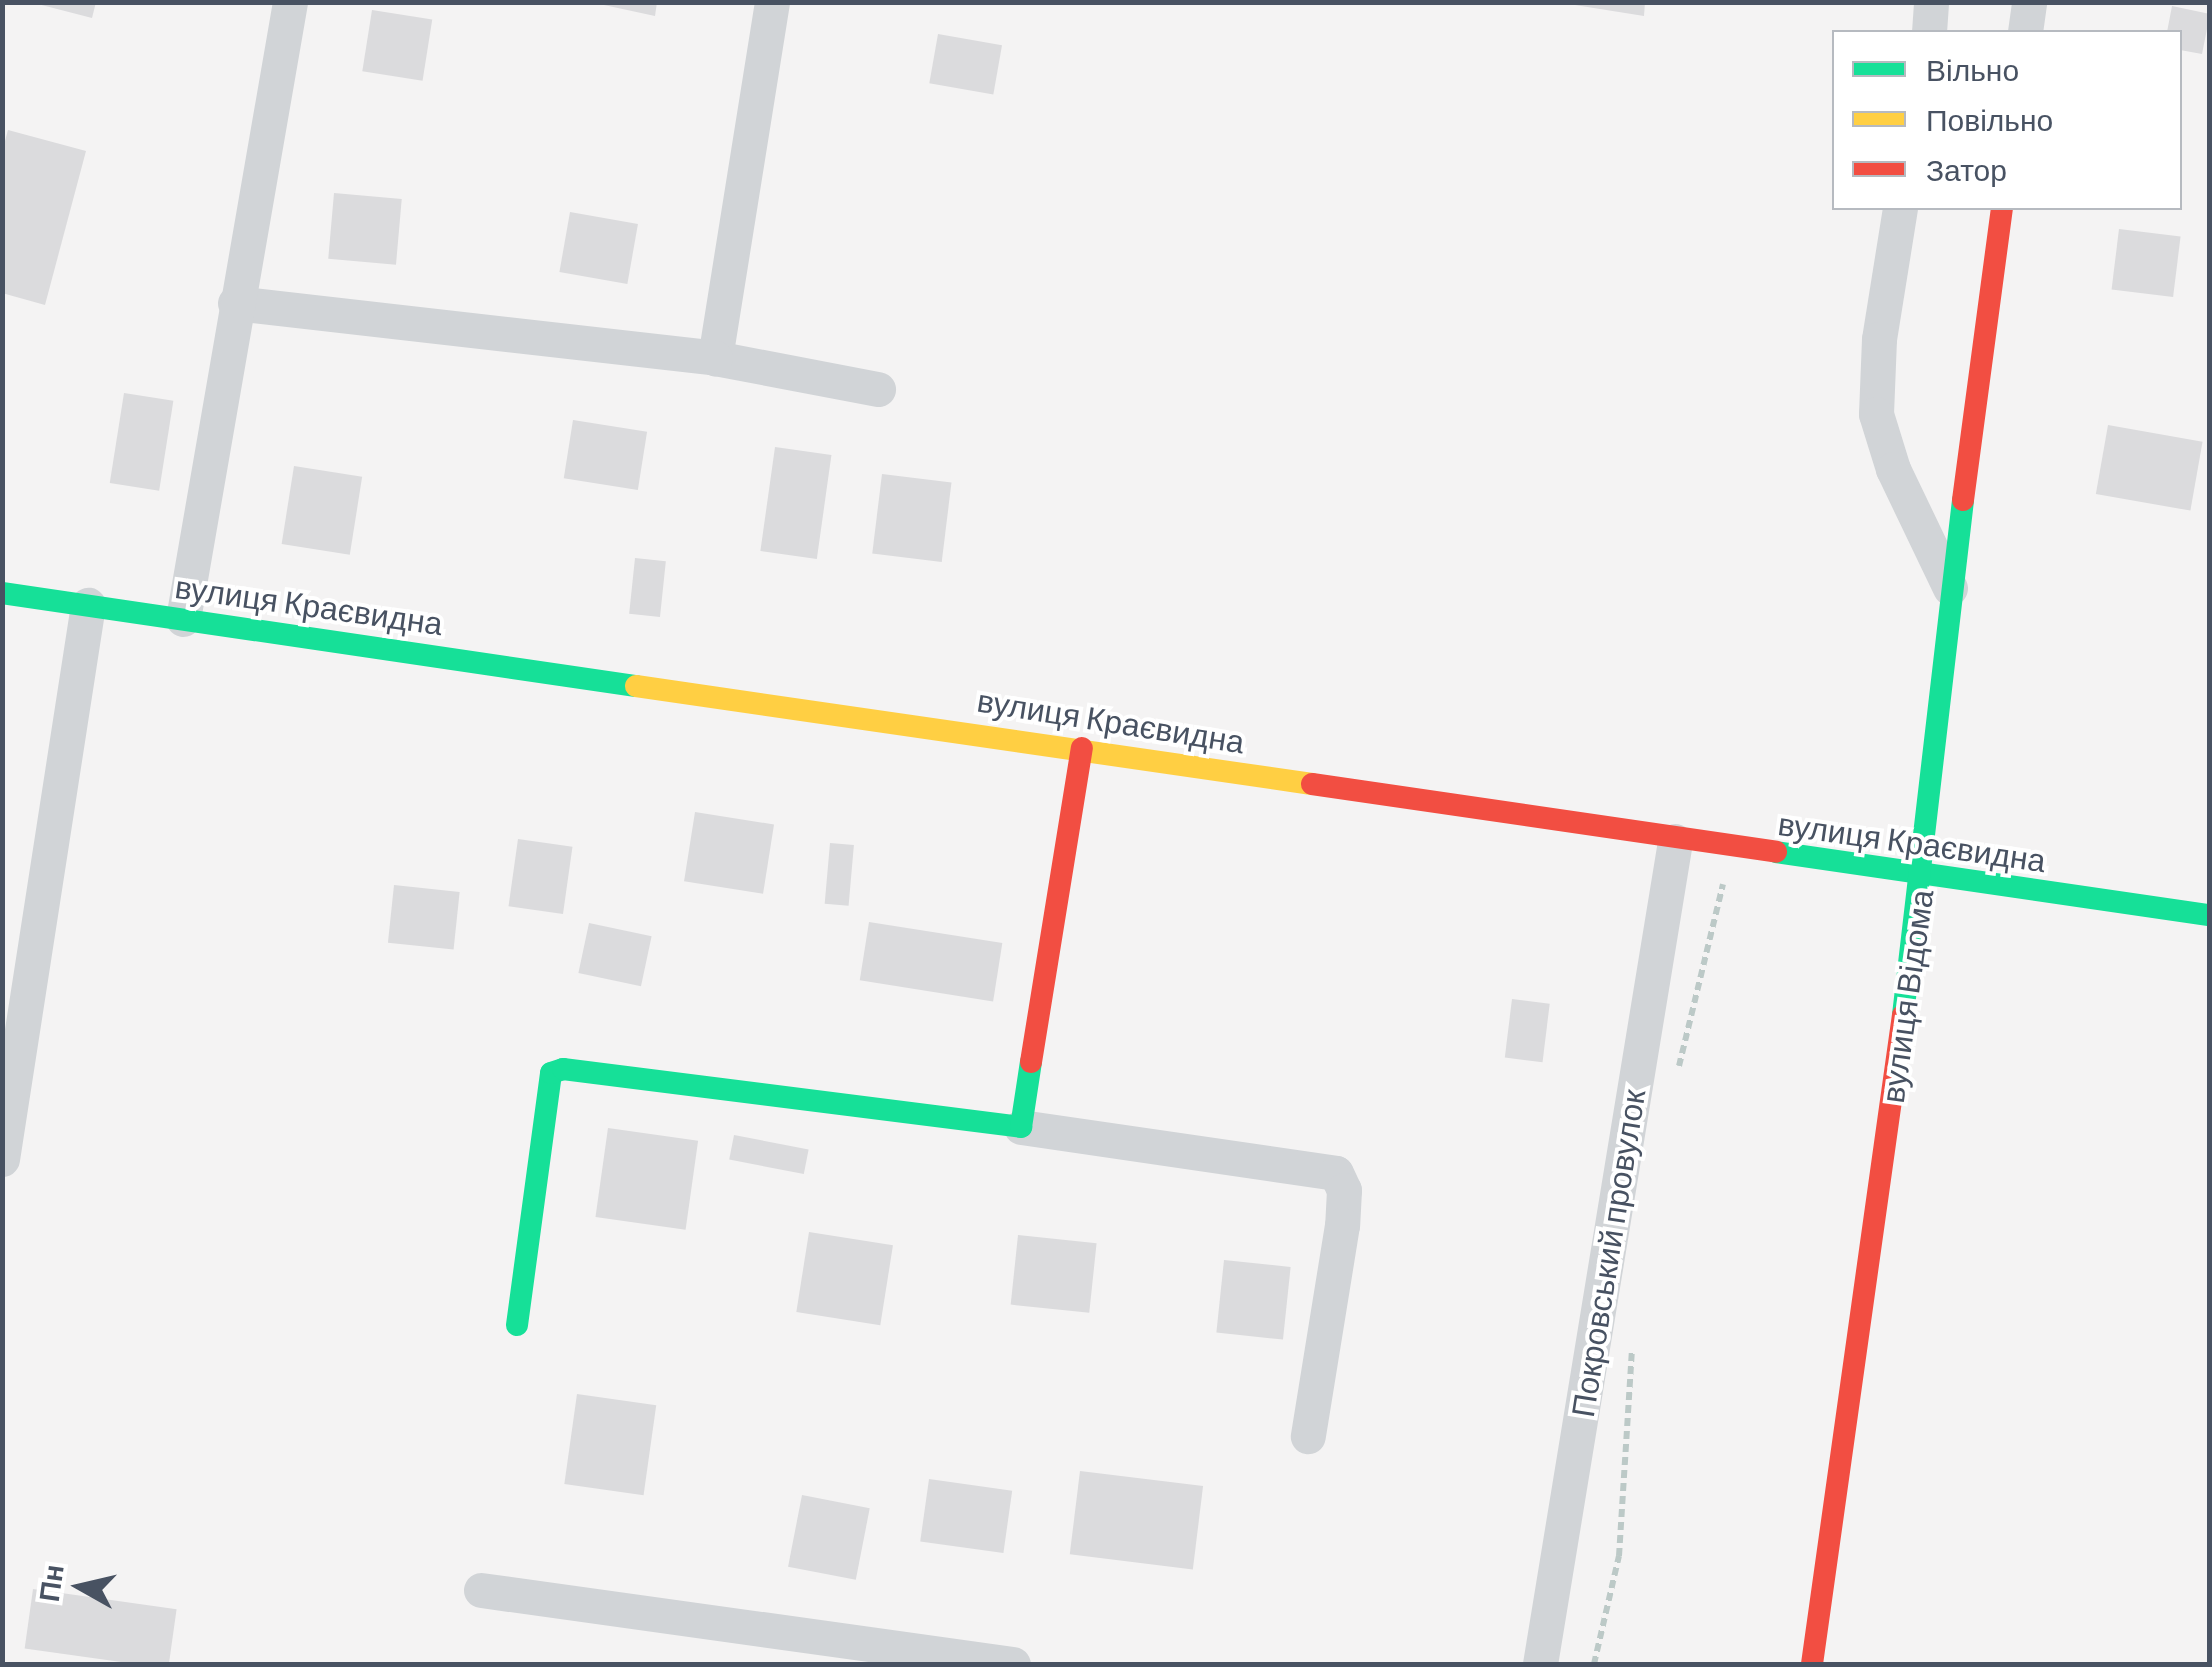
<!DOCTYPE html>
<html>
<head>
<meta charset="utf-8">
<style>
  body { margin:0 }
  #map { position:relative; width:2212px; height:1667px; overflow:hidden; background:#f4f3f3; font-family:Barlow,sans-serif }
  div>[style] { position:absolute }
  .building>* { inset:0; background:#dbdbdd; transform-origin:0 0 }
  .path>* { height:6px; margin-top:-3px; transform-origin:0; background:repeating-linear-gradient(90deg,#bcc9c7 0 8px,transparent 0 13px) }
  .street>* { height:35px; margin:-17.5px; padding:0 17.5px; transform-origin:17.5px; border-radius:17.5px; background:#d1d4d7 }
  .fast>* { height:22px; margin:-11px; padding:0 11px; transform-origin:11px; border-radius:11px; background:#16e098 }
  .slow>* { height:22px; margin:-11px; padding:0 11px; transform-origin:11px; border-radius:11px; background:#ffcf43 }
  .jam>* { height:22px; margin:-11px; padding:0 11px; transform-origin:11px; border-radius:11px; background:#f24e42 }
  span { translate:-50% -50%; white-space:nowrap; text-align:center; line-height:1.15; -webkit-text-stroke:8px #fff; paint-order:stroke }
  .street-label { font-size:32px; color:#485262 }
  .frame { position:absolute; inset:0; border:5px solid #485262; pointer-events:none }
  .legend { position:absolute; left:1832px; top:30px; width:350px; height:180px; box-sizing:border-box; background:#fff; border:2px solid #b6bac0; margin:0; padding:12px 18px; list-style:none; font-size:30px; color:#485262 }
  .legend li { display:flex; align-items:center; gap:20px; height:50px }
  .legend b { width:50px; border:2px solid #b6bac0 }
  .north { position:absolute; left:30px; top:1537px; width:100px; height:100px; -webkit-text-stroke:8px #fff; paint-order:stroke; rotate:278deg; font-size:28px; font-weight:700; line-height:40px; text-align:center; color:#485262 }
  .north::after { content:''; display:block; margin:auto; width:35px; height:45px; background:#485262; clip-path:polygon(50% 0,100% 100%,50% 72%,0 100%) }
</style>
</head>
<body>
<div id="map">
  <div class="building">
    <i style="clip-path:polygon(30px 2px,96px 2px,92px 18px)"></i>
    <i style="clip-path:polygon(590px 2px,657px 2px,655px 16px)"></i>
    <i style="clip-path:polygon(1556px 2px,1645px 2px,1644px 16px)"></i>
    <i style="clip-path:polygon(2172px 6px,2210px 14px,2202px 54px,2180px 50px,2180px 32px,2167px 32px)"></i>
    <i style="left:372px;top:10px;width:61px;height:62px;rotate:9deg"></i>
    <i style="left:938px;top:34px;width:65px;height:50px;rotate:10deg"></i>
    <i style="clip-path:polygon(8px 130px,86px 151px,45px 305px,2px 293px,2px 152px)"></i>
    <i style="left:334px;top:193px;width:68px;height:66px;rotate:5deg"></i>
    <i style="left:570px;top:212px;width:69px;height:61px;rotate:10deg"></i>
    <i style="left:2119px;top:229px;width:62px;height:61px;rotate:7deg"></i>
    <i style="left:124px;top:393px;width:50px;height:91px;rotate:9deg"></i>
    <i style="left:573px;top:420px;width:75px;height:59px;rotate:9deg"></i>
    <i style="left:2108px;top:425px;width:96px;height:70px;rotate:10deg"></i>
    <i style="left:775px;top:447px;width:57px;height:105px;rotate:8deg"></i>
    <i style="left:294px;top:466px;width:69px;height:79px;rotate:9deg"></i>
    <i style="left:882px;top:474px;width:70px;height:80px;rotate:7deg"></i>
    <i style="left:635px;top:558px;width:31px;height:56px;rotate:6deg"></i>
    <i style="left:695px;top:812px;width:80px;height:70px;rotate:9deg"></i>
    <i style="left:518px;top:839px;width:55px;height:68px;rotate:8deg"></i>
    <i style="left:830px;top:843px;width:24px;height:61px;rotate:5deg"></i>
    <i style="left:394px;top:885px;width:66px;height:58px;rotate:6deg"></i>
    <i style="left:869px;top:922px;width:135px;height:59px;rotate:9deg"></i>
    <i style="left:589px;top:923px;width:64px;height:51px;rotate:12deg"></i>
    <i style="left:1512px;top:999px;width:38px;height:59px;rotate:7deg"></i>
    <i style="left:608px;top:1128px;width:91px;height:90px;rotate:8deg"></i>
    <i style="left:734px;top:1135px;width:76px;height:25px;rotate:11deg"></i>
    <i style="left:809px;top:1232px;width:85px;height:81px;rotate:9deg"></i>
    <i style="left:1018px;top:1235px;width:79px;height:70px;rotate:6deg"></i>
    <i style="left:1224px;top:1260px;width:67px;height:73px;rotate:6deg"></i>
    <i style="left:577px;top:1394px;width:80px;height:91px;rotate:8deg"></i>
    <i style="left:1080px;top:1471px;width:124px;height:84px;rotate:7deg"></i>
    <i style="left:929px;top:1479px;width:84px;height:63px;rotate:8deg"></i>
    <i style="left:802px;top:1495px;width:69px;height:73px;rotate:11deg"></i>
    <i style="left:33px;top:1589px;width:145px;height:60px;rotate:8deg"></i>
  </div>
  <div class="path">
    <i style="left:1679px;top:1066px;width:187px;rotate:-76.4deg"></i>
    <i style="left:1594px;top:1664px;width:111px;rotate:-77deg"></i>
    <i style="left:1619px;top:1556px;width:207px;rotate:-86.4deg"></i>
  </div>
  <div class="street">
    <i style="left:772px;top:2px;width:361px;rotate:99.1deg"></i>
    <i style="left:715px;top:358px;width:166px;rotate:10.8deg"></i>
    <i style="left:1929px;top:32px;width:30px;rotate:-86deg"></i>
    <i style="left:2025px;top:32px;width:30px;rotate:-82deg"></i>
    <i style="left:1900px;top:208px;width:133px;rotate:99.1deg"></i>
    <i style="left:1879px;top:339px;width:75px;rotate:92.3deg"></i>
    <i style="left:1876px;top:414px;width:58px;rotate:72.8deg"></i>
    <i style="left:1893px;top:469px;width:132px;rotate:64.4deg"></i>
    <i style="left:235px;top:303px;width:483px;rotate:6.5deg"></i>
    <i style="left:183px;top:619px;width:626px;rotate:-80.16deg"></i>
    <i style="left:1021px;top:1127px;width:318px;rotate:8.3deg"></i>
    <i style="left:1336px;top:1173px;width:19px;rotate:65deg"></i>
    <i style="left:1344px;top:1190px;width:35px;rotate:93deg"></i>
    <i style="left:1342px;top:1225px;width:214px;rotate:99.2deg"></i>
    <i style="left:2px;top:1159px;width:561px;rotate:-81.18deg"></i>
    <i style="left:481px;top:1590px;width:537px;rotate:7.92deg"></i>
    <i style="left:1540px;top:1664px;width:834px;rotate:-80.68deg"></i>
  </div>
  <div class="fast">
    <i style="left:2px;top:593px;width:641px;rotate:8.35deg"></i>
    <i style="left:1776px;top:852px;width:439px;rotate:8.3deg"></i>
    <i style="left:1903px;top:1015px;width:518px;rotate:-83.35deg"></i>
    <i style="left:517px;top:1325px;width:254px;rotate:-82.3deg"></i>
    <i style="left:551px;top:1073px;width:13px;rotate:-18deg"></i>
    <i style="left:563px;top:1069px;width:462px;rotate:7.2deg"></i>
    <i style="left:1021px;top:1127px;width:66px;rotate:-81.3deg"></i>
  </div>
  <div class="slow">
    <i style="left:636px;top:686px;width:683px;rotate:8.25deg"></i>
  </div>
  <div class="jam">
    <i style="left:1963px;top:500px;width:295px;rotate:-82.4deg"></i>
    <i style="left:1312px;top:784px;width:469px;rotate:8.3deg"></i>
    <i style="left:1031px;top:1062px;width:318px;rotate:-80.8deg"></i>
    <i style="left:1812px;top:1664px;width:655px;rotate:-82.02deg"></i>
  </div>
  <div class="street-label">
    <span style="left:309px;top:604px;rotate:8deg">вулиця Краєвидна</span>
    <span style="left:1111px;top:720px;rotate:9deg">вулиця Краєвидна</span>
    <span style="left:1912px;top:841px;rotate:8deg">вулиця Краєвидна</span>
    <span style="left:1906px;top:996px;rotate:-82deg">вулиця Відома</span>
    <span style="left:1607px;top:1253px;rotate:-81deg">Покровський провулок</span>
  </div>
  <div class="frame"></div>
  <ul class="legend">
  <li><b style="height:12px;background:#16e098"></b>Вільно</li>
  <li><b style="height:12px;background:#ffcf43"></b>Повільно</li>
  <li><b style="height:12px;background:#f24e42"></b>Затор</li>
  </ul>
  <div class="north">Пн</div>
</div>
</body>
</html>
